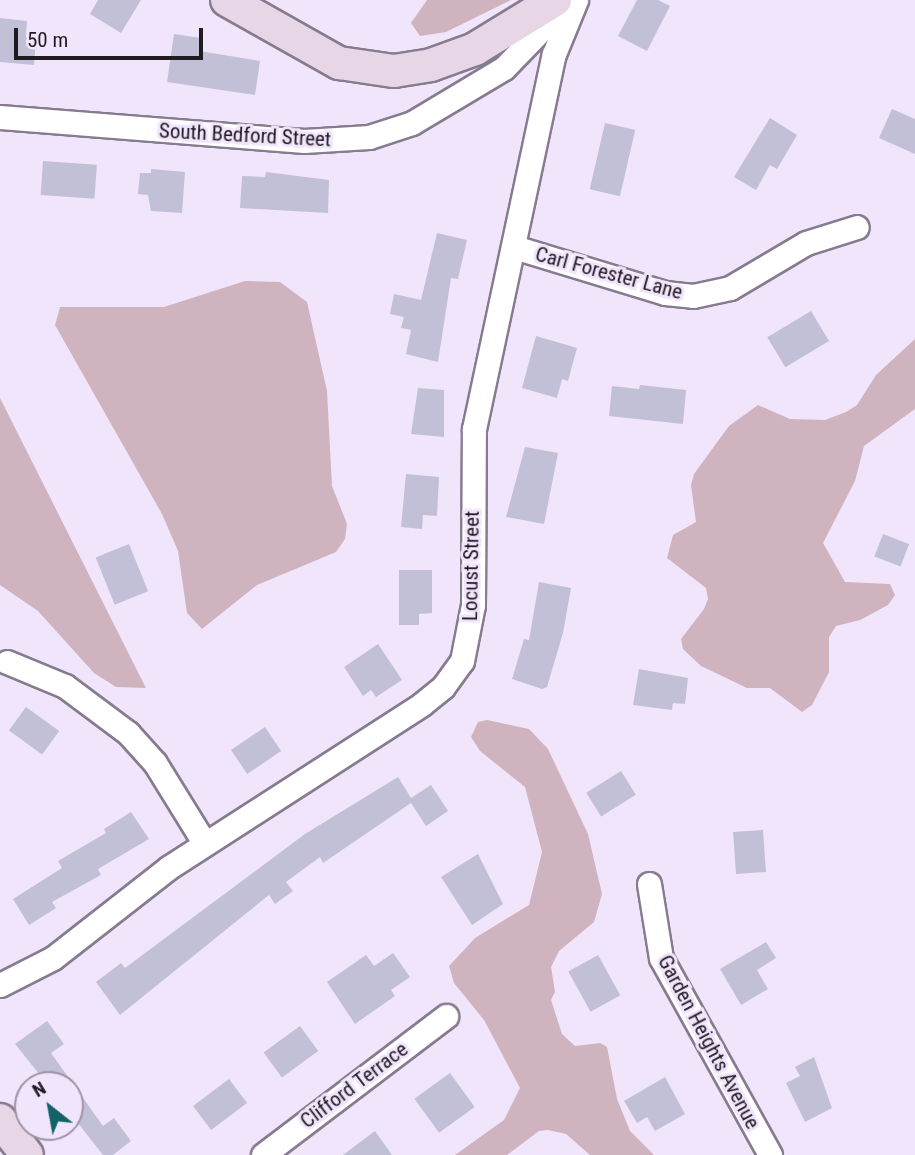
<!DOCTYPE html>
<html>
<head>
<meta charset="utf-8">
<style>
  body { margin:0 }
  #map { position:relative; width:915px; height:1155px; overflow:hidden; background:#f1e5fc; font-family:"Roboto Condensed",sans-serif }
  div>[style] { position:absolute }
  .green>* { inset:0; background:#cfb3bf }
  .building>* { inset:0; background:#c1c0d7; transform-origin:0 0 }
  .roads { filter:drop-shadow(2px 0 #867b8f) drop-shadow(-2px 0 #867b8f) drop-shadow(0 2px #867b8f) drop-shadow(0 -2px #867b8f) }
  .street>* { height:23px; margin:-11.5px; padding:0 11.5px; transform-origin:11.5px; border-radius:11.5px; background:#fff }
  .secondary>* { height:32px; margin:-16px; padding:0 16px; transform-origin:16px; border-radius:16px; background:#e7d6e6 }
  span { translate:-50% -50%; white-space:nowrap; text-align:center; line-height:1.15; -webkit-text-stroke:6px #f1e5fc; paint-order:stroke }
  .street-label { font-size:21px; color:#1f1b23 }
  .north { position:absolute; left:14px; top:1071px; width:70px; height:70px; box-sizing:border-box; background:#f1e5fc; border:2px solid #9d94a5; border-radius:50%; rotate:329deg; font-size:19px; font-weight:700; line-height:28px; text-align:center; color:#1f1b23 }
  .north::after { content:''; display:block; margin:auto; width:24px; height:32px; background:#126268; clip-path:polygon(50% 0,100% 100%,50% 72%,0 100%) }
  .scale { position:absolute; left:14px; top:28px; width:189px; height:32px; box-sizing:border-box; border:4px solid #1f1b23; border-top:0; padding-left:9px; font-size:21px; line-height:24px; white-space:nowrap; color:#1f1b23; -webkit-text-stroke:5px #f1e5fc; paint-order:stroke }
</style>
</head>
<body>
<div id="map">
  <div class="green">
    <i style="clip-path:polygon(427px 0,511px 0,446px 32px,420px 36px,411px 23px)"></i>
    <i style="clip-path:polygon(245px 281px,280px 282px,307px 302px,327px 391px,332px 486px,347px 524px,345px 539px,336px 552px,257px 585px,202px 629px,187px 613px,178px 551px,162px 514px,55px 325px,60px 307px,164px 307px)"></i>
    <i style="clip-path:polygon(915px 339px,915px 409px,864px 446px,855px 481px,823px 543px,845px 582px,890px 584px,895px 595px,888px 605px,860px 620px,836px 626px,829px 637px,829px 672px,812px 705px,802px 712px,770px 688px,747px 688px,701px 666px,683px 649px,681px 639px,704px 609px,708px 599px,706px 588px,667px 558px,673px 535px,696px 522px,691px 485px,694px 474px,729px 426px,758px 405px,790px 419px,825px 420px,846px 412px,857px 405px,876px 375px)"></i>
    <i style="clip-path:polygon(0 398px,146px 688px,116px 687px,94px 673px,38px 611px,0 585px)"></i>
    <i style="clip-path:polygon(487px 720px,529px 729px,548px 749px,588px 834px,602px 894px,594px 922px,559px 951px,551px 967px,555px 992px,551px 1000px,562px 1034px,575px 1046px,600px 1043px,607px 1047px,617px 1099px,630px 1131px,654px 1155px,590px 1155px,566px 1134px,548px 1130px,539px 1131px,507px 1155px,455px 1155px,504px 1120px,520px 1088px,484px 1020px,454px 983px,449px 966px,475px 938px,529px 905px,542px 852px,525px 787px,480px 751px,471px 737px,478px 722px)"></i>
  </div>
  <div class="building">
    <i style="clip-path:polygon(98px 0,141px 0,121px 33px,90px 14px)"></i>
    <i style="clip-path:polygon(637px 0,658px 0,670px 6px,647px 51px,618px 36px)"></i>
    <i style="clip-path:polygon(0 18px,27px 21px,26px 37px,36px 37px,34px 65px,0 62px)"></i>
    <i style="clip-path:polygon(174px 34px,201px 38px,199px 51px,260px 61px,255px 95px,167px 82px)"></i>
    <i style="clip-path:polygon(892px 109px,915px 119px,915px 154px,879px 138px)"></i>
    <i style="clip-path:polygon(770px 118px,797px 135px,777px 169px,770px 165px,756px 190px,734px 177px)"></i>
    <i style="left:605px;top:123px;width:31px;height:68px;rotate:13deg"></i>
    <i style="left:43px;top:161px;width:54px;height:34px;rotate:4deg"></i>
    <i style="clip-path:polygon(151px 169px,185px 172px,182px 213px,151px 211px,148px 195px,138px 194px,140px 173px,151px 173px)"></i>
    <i style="clip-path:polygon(266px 172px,329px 180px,328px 213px,240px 208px,242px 176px,265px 177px)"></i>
    <i style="clip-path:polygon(437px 233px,467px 240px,458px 279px,451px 278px,438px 362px,406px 354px,411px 330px,401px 328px,404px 317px,390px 314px,394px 294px,421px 300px)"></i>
    <i style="left:811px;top:311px;width:35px;height:51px;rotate:59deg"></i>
    <i style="clip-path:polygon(536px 336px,577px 348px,568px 381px,562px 379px,557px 398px,522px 388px)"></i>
    <i style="clip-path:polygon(640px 385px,686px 390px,683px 424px,609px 416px,612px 386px,639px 389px)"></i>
    <i style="clip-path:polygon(418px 388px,444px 390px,444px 437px,411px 434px)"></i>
    <i style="clip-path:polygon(525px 447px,558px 453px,544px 524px,506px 517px)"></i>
    <i style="clip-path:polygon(406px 474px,439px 477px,437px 516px,423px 515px,422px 529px,401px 527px)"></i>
    <i style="left:883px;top:534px;width:28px;height:24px;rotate:21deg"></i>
    <i style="left:129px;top:544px;width:51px;height:36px;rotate:68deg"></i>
    <i style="clip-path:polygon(399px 570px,432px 570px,432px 613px,419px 614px,419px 625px,399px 625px)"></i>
    <i style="clip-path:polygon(539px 582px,571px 588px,563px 633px,547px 687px,542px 689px,512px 679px,524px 639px,529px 640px)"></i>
    <i style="clip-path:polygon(378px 644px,402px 680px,376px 697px,371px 690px,363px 696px,344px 667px)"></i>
    <i style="clip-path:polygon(639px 669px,688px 678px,685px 704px,673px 703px,672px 710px,633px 705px)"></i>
    <i style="left:26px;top:707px;width:41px;height:29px;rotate:36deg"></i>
    <i style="left:265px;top:727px;width:29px;height:41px;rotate:56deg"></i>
    <i style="left:621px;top:771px;width:28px;height:41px;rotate:58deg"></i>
    <i style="clip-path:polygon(398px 777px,411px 798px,431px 785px,448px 811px,426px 826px,411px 803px,323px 863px,320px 857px,286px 882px,293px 891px,275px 904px,269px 895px,120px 1015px,96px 982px,121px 963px,125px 968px,305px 834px)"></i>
    <i style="clip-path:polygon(131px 812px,149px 839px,98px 869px,101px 875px,52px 902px,56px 908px,29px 925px,13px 899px,62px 868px,58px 861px,106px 833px,104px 829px)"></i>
    <i style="left:763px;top:830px;width:42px;height:30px;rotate:86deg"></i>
    <i style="clip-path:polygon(478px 854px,503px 904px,472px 925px,441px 877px)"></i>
    <i style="clip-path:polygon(766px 942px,776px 958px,757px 970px,768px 989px,741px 1005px,720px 969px)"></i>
    <i style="clip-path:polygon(393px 953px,410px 977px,391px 990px,395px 996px,355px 1024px,327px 982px,366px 955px,374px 966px)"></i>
    <i style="left:598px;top:955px;width:46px;height:34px;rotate:61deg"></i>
    <i style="clip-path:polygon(47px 1021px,64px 1044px,51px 1053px,103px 1126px,114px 1118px,131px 1141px,113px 1155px,103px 1155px,70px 1113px,70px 1085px,48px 1085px,15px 1044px)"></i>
    <i style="left:300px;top:1026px;width:31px;height:45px;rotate:54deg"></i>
    <i style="clip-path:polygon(814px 1057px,832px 1108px,805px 1122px,786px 1083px,800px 1076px,795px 1067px)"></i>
    <i style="left:450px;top:1073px;width:42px;height:44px;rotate:54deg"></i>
    <i style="clip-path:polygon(665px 1077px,685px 1114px,655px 1131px,647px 1117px,637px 1123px,624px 1101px)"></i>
    <i style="left:229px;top:1079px;width:30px;height:45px;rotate:53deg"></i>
    <i style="clip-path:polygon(375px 1131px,392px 1155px,343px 1155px)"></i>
  </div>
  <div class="roads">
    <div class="street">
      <i style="left:0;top:117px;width:305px;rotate:4.5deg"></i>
      <i style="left:304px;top:141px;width:65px;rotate:-3.5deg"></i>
      <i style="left:369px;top:137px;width:45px;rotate:-18deg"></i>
      <i style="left:412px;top:123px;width:107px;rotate:-30.9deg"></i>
      <i style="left:504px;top:68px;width:86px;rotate:-45.9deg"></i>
      <i style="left:514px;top:247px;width:158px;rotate:16.9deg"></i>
      <i style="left:665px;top:293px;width:28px;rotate:6deg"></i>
      <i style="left:693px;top:296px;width:38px;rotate:-12deg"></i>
      <i style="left:730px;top:288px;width:88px;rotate:-30.6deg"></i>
      <i style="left:806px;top:243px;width:53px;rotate:-17.4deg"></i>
      <i style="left:7px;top:662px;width:63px;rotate:22.5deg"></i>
      <i style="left:65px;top:686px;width:79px;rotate:36.7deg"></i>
      <i style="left:128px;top:733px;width:40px;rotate:48deg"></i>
      <i style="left:155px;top:763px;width:95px;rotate:58.3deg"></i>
      <i style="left:649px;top:884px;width:75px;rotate:80.8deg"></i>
      <i style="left:661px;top:958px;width:225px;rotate:61deg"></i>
      <i style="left:0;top:985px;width:59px;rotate:-27deg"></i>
      <i style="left:53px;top:958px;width:146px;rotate:-38deg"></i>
      <i style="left:168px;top:868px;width:302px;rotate:-32.8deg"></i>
      <i style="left:422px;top:704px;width:27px;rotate:-39deg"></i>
      <i style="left:443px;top:687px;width:32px;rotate:-54deg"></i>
      <i style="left:462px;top:661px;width:57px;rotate:-78.9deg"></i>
      <i style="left:473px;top:605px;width:176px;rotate:-89.7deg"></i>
      <i style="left:474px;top:429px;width:383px;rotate:-78deg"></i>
      <i style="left:554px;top:54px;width:58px;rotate:-67.8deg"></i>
      <i style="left:263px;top:1155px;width:230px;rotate:-37.2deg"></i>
    </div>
    <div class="secondary">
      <i style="left:227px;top:0;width:129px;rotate:29.4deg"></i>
      <i style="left:339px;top:63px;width:56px;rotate:8.3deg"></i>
      <i style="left:394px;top:71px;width:37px;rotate:-9deg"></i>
      <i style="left:431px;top:65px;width:47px;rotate:-20deg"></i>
      <i style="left:475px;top:49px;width:94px;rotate:-31.5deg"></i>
      <i style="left:0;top:1120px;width:44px;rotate:52.4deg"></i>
    </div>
  </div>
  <div class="street-label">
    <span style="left:245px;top:135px;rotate:3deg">South Bedford Street</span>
    <span style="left:609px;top:273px;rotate:15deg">Carl Forester Lane</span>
    <span style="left:471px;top:566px;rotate:-89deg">Locust Street</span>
    <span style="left:709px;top:1042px;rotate:62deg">Garden Heights Avenue</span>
    <span style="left:354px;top:1085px;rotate:-37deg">Clifford Terrace</span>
  </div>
  <div class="north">N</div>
  <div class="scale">50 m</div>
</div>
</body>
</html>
